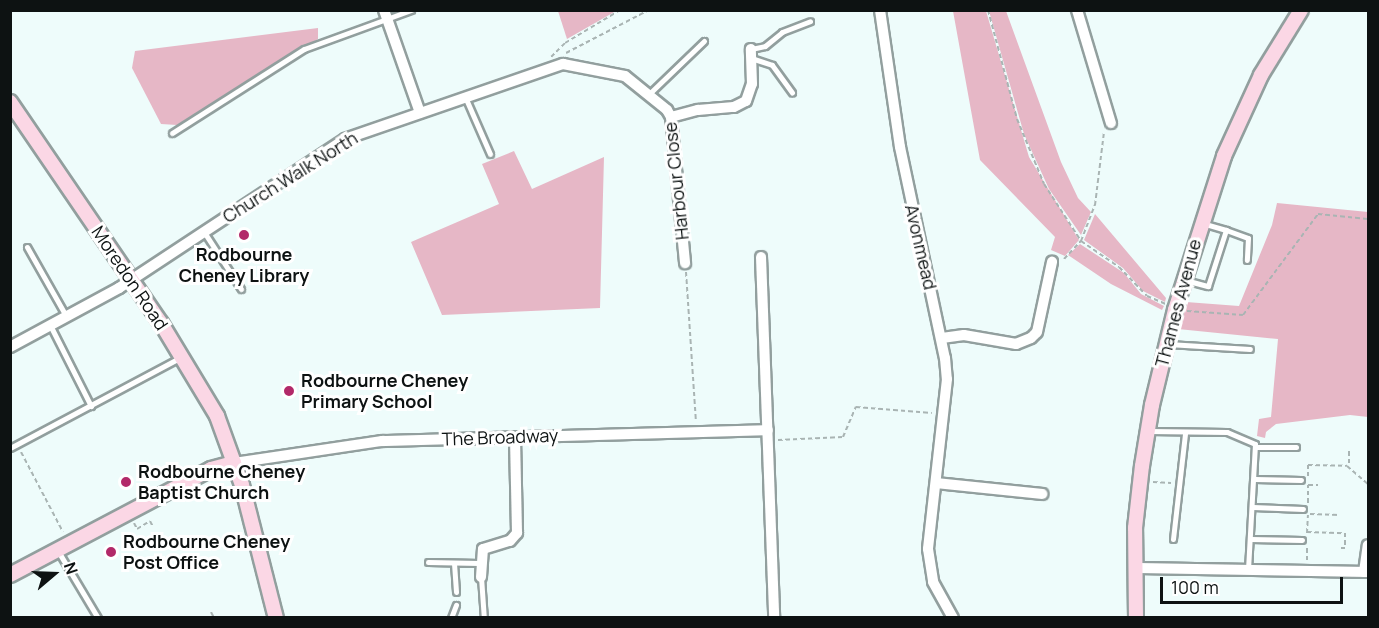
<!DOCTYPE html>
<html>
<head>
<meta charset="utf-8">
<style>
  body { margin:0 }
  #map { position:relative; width:1379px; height:628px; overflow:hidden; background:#eefcfb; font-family:Manrope,sans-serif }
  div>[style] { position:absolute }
  .green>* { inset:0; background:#e6b7c6 }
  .path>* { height:2px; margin-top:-1px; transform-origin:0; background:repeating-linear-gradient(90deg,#a9b4b3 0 4.5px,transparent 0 7.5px) }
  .roads { filter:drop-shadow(2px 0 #929f9e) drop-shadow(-2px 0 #929f9e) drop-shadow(0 2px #929f9e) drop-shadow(0 -2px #929f9e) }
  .lane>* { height:5px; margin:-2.5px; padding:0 2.5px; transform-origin:2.5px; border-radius:2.5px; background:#fff }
  .street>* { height:10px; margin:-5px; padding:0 5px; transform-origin:5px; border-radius:5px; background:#fff }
  .secondary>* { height:14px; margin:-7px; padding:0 7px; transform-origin:7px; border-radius:7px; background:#fbd7e5 }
  .dots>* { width:16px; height:16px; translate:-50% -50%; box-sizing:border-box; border:3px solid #fff; border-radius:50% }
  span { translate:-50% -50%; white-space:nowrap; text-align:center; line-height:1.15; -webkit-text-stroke:6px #fff; paint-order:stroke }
  .street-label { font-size:18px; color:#0d1212 }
  .poi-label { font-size:18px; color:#0d1212; font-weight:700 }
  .left { translate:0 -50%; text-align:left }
  .frame { position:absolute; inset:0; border:12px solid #0d1212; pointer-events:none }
  .north { position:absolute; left:24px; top:544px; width:60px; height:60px; -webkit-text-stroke:4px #fff; paint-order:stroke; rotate:71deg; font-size:16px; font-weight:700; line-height:24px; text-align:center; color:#0d1212 }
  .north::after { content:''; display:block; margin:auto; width:21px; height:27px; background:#0d1212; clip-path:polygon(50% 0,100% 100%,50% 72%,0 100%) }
  .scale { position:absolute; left:1160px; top:577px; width:183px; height:27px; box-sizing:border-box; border:3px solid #0d1212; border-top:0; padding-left:8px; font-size:18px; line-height:21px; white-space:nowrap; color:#0d1212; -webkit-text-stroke:4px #fff; paint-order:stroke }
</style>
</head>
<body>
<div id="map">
  <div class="green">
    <i style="clip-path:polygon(558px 11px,616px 11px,567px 39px)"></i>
    <i style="clip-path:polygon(953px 11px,986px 11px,1029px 157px,1079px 240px,1065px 256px,1051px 250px,1055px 237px,980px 160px)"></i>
    <i style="clip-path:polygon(989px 11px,1006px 11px,1061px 162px,1078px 198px,1091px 212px,1081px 235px,1049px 189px,1024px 134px)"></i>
    <i style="clip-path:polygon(318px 28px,318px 39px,177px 125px,161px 124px,132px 68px,135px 51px)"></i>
    <i style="clip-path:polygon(514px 151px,532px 189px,604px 157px,600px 308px,442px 315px,411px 242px,499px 204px,482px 164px)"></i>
    <i style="clip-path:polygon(1277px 203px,1368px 212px,1368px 417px,1350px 415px,1276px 424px,1266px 432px,1265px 438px,1257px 436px,1259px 419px,1271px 417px,1278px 339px,1178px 329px,1186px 302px,1239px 306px,1272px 225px)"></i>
    <i style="clip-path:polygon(1095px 214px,1166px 298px,1165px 302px,1143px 291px,1123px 268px,1084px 240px)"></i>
    <i style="clip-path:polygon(1080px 244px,1124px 273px,1141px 294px,1164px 306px,1162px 310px,1111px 284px,1068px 255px)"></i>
  </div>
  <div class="path">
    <i style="left:988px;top:10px;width:113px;rotate:75.1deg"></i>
    <i style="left:1017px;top:119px;width:70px;rotate:67.4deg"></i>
    <i style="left:1044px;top:184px;width:68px;rotate:57deg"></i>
    <i style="left:1081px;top:241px;width:46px;rotate:34.4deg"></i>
    <i style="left:1119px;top:267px;width:40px;rotate:46deg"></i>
    <i style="left:1147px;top:296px;width:21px;rotate:23deg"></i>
    <i style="left:566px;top:53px;width:93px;rotate:-27.4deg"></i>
    <i style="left:551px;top:57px;width:20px;rotate:-45deg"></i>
    <i style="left:565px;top:43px;width:64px;rotate:-31deg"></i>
    <i style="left:1064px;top:259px;width:25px;rotate:-47deg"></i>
    <i style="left:1081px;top:241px;width:39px;rotate:-69deg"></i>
    <i style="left:1095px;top:205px;width:74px;rotate:-83deg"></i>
    <i style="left:686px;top:272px;width:150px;rotate:86.2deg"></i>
    <i style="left:1187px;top:311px;width:56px;rotate:4.1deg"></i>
    <i style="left:1243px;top:315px;width:126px;rotate:-53.4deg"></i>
    <i style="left:1318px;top:214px;width:50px;rotate:5.7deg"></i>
    <i style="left:778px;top:440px;width:65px;rotate:-2.6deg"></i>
    <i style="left:843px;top:437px;width:33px;rotate:-67deg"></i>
    <i style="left:856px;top:407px;width:76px;rotate:4.5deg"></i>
    <i style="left:1349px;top:451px;width:15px;rotate:90deg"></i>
    <i style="left:21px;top:452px;width:90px;rotate:62.3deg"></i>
    <i style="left:1308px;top:476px;width:11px;rotate:-90deg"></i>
    <i style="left:1308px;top:465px;width:39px;rotate:1deg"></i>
    <i style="left:1347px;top:466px;width:28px;rotate:41deg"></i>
    <i style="left:1153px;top:482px;width:18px;rotate:3deg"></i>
    <i style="left:1308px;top:485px;width:10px"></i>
    <i style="left:1308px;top:503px;width:18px;rotate:-90deg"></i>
    <i style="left:1310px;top:514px;width:30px;rotate:2deg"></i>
    <i style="left:134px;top:523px;width:7px;rotate:63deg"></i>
    <i style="left:137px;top:529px;width:15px;rotate:-32deg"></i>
    <i style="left:150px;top:521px;width:7px;rotate:63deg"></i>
    <i style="left:1307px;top:532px;width:38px;rotate:2deg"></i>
    <i style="left:1345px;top:533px;width:15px;rotate:90deg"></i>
    <i style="left:1345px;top:548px;width:4px;rotate:180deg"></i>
    <i style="left:1307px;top:533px;width:18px;rotate:-87deg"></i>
    <i style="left:1307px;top:560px;width:12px;rotate:-90deg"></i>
    <i style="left:211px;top:612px;width:7px;rotate:63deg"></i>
  </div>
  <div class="roads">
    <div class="lane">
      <i style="left:751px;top:49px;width:14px;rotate:-12deg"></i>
      <i style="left:765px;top:46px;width:22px;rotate:-39deg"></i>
      <i style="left:782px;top:32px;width:30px;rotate:-21deg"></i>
      <i style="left:751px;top:58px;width:22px;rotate:18deg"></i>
      <i style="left:772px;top:65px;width:34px;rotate:54deg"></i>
      <i style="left:650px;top:93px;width:75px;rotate:-43.9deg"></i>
      <i style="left:466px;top:99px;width:60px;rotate:66.4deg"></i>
      <i style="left:172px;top:133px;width:156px;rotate:-32.5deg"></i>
      <i style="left:304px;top:49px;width:114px;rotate:-20deg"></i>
      <i style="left:1226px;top:230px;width:23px;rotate:20deg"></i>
      <i style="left:1248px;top:238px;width:22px;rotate:93deg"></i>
      <i style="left:204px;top:232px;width:68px;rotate:57deg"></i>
      <i style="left:27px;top:247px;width:79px;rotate:60.5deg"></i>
      <i style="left:1185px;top:280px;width:24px;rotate:15deg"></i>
      <i style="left:1208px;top:286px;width:59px;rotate:-72.2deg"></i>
      <i style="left:1226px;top:230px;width:22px;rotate:-164deg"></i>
      <i style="left:50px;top:325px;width:91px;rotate:63.2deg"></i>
      <i style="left:1168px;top:344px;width:82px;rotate:3.5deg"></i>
      <i style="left:1149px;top:431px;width:78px;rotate:0.7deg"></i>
      <i style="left:1227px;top:432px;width:30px;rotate:23deg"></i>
      <i style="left:1255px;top:444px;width:126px;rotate:93.2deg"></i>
      <i style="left:1256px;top:447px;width:40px"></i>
      <i style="left:10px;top:448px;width:194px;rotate:-28deg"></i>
      <i style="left:1255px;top:479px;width:46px;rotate:1.2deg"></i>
      <i style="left:1253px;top:507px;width:50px;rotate:2.3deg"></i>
      <i style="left:1173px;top:539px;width:107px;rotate:-83.5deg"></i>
      <i style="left:1251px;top:539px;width:51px;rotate:1.1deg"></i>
      <i style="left:58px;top:551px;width:78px;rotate:59.2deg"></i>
      <i style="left:428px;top:562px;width:51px;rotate:1.1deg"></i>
      <i style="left:454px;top:563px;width:29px;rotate:86deg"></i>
      <i style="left:481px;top:577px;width:39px;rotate:86deg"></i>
      <i style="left:451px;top:618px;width:14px;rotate:-69deg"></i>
    </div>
    <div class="street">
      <i style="left:384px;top:10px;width:109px;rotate:70.7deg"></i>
      <i style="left:880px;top:10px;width:138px;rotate:81.7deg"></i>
      <i style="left:900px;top:147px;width:216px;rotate:78deg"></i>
      <i style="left:945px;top:358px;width:21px;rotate:85deg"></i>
      <i style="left:947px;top:379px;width:171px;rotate:96.4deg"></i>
      <i style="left:928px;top:549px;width:33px;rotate:81deg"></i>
      <i style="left:933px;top:582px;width:41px;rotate:60.9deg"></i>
      <i style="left:1077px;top:10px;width:118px;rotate:73.3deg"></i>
      <i style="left:671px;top:117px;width:28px;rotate:-15deg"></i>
      <i style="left:698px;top:110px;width:36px;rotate:-5deg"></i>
      <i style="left:734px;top:107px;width:13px;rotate:-27deg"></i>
      <i style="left:746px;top:101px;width:18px;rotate:-71deg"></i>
      <i style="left:752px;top:84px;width:35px;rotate:-92deg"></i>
      <i style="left:761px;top:257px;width:361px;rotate:87.9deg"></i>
      <i style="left:942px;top:338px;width:22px;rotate:-8deg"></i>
      <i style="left:964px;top:335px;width:53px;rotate:9.8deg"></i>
      <i style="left:1016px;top:344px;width:16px;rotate:-22deg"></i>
      <i style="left:1031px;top:338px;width:8px;rotate:-45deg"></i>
      <i style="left:1037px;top:332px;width:72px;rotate:-77.9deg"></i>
      <i style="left:10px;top:347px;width:124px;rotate:-28.4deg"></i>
      <i style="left:119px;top:288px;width:271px;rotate:-33.4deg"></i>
      <i style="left:345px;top:139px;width:231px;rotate:-19deg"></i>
      <i style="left:563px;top:64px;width:63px;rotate:11deg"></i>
      <i style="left:625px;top:76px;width:54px;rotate:39deg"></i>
      <i style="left:667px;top:110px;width:8px;rotate:60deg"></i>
      <i style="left:671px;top:117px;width:147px;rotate:84.5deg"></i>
      <i style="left:234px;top:463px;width:150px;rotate:-8.5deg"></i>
      <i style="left:382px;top:441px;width:386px;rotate:-1.6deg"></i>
      <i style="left:936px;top:483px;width:107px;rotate:5.9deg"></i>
      <i style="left:1138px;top:568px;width:230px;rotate:1deg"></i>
      <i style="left:1364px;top:572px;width:27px;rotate:-82deg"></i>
      <i style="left:481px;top:577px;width:28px;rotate:-86deg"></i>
      <i style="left:483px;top:549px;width:28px;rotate:-17deg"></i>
      <i style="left:510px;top:541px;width:11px;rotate:-49deg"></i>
      <i style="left:517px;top:533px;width:96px;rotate:-91.2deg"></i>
    </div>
    <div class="secondary">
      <i style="left:10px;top:102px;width:268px;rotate:55.7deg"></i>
      <i style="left:161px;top:323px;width:109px;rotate:58.9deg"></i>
      <i style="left:217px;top:416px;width:73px;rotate:70.1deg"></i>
      <i style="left:242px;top:485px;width:137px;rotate:75.7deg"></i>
      <i style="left:10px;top:575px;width:227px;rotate:-27.8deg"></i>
      <i style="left:211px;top:469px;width:24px;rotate:-15deg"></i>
      <i style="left:1136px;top:618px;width:90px;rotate:-90.6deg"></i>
      <i style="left:1135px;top:528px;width:62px;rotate:-83.6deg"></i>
      <i style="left:1142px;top:466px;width:62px;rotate:-80.7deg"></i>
      <i style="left:1152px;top:405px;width:98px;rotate:-76.4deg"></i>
      <i style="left:1175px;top:310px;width:162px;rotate:-72.3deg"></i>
      <i style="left:1224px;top:156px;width:89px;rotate:-65.4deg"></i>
      <i style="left:1261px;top:75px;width:76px;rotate:-58.4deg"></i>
    </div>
  </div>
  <div class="dots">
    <i style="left:244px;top:235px;background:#b22969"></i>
    <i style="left:289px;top:391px;background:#b22969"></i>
    <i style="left:126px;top:482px;background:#b22969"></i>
    <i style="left:111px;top:552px;background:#b22969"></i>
  </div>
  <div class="street-label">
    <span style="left:290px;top:177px;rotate:-32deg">Church Walk North</span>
    <span style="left:676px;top:181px;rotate:-96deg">Harbour Close</span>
    <span style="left:921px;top:247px;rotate:77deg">Avonmead</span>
    <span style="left:130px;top:278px;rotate:56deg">Moredon Road</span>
    <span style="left:1178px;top:303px;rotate:-75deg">Thames Avenue</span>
    <span style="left:500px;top:437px;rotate:-2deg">The Broadway</span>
  </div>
  <div class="poi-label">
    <span style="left:244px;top:265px">Rodbourne<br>Cheney Library</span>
    <span class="left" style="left:301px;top:391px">Rodbourne Cheney<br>Primary School</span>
    <span class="left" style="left:138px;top:482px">Rodbourne Cheney<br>Baptist Church</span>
    <span class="left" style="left:123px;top:552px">Rodbourne Cheney<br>Post Office</span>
  </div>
  <div class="frame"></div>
  <div class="north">N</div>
  <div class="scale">100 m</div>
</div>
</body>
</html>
